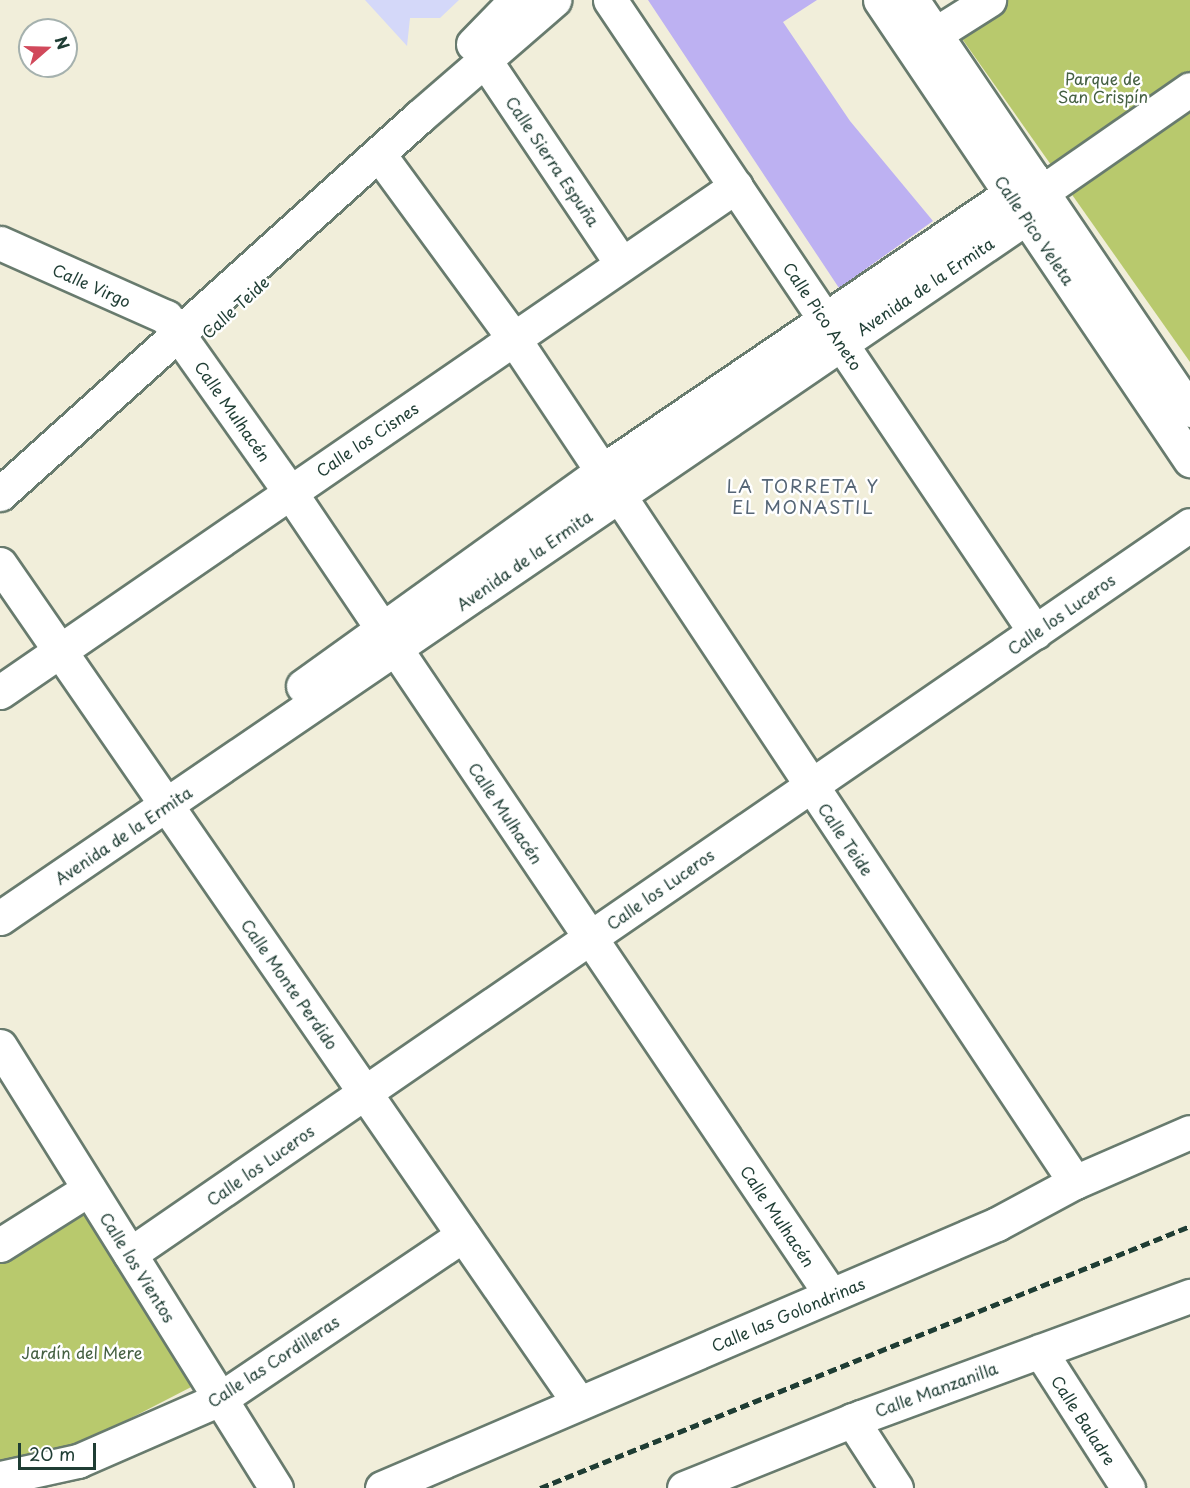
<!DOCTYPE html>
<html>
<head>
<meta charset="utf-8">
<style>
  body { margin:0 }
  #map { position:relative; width:1190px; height:1488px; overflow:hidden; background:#f1eeda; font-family:"Playpen Sans",sans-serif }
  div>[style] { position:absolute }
  .built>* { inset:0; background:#d4d8f9 }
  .green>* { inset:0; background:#b8c96d }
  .building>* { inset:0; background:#bdb1f2 }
  .roads { filter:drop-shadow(2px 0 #687b6e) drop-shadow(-2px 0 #687b6e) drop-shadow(0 2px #687b6e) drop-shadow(0 -2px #687b6e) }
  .minor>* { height:33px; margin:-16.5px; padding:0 16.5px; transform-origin:16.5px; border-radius:16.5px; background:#fff }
  .major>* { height:33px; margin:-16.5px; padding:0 16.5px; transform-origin:16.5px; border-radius:16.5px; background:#fff }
  .rail>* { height:4.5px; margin-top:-2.25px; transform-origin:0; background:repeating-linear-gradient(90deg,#1f3d34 0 9px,transparent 0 13.5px) }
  span { translate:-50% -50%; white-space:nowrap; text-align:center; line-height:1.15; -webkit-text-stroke:5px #fff; paint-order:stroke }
  .park-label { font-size:16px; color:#456042 }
  .street-label { font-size:16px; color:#1f3d34 }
  .neighbourhood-label { font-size:18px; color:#566676; letter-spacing:1.5px }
  .north { position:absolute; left:18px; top:18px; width:60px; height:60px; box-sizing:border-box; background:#fff; border:2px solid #a5b1ae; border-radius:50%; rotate:70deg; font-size:16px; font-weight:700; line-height:24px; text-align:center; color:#1f3d34 }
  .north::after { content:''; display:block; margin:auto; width:21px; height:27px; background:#d1495b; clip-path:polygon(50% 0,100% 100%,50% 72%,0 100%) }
  .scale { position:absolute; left:18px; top:1443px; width:78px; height:27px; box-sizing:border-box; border:3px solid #1f3d34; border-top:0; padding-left:8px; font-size:18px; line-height:21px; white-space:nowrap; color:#1f3d34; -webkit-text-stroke:4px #fff; paint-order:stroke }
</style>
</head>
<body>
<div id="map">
  <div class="built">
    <i style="clip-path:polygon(365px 0,459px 0,440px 18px,410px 18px,407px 46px)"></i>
  </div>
  <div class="green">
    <i style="clip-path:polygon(1004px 0,1190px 0,1190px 362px,958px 33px)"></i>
    <i style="clip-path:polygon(87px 1207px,197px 1384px,71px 1449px,0 1464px,0 1260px)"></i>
  </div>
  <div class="building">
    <i style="clip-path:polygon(648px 0,817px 0,783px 22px,850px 121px,933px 221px,839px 288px)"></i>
  </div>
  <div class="roads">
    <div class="minor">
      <i style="left:610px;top:0;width:762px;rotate:56.08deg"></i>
      <i style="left:935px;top:34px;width:64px;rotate:-32.2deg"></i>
      <i style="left:473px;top:44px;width:62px;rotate:-45.7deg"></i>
      <i style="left:484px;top:59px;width:247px;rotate:56.1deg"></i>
      <i style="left:386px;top:164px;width:217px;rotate:53.8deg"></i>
      <i style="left:514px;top:339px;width:159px;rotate:56.3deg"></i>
      <i style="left:1042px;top:192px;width:180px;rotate:-34.8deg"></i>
      <i style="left:0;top:243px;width:182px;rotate:24deg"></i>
      <i style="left:166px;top:317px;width:214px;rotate:54.7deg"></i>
      <i style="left:290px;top:492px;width:968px;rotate:56.03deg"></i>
      <i style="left:0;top:494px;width:564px;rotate:-41.98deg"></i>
      <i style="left:419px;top:117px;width:179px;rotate:-40.9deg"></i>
      <i style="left:618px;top:494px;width:826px;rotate:56.41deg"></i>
      <i style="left:0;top:564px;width:1019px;rotate:55.39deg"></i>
      <i style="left:303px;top:686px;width:368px;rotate:-35.7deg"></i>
      <i style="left:602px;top:471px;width:521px;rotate:-34.21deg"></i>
      <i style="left:0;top:692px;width:893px;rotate:-34.51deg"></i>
      <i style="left:0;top:918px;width:1270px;rotate:-34.32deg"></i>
      <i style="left:0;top:1046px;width:521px;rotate:58.02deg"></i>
      <i style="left:0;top:1245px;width:105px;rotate:-32.2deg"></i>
      <i style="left:130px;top:1254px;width:1286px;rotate:-34.52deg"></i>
      <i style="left:1040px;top:1351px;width:163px;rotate:57.3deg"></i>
      <i style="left:852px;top:1420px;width:81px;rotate:57.1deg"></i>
      <i style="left:0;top:1478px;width:80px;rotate:-12.3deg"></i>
      <i style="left:78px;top:1461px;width:155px;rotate:-23.6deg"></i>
      <i style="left:220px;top:1399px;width:293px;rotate:-34deg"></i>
      <i style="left:382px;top:1488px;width:669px;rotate:-23.23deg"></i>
      <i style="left:997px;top:1224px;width:89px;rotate:-28.3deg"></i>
      <i style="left:1075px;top:1182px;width:125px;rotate:-23.5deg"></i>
      <i style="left:684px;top:1488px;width:191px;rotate:-21.9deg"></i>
      <i style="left:861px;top:1417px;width:351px;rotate:-20.2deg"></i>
    </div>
    <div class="major">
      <i style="left:880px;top:0;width:555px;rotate:56.02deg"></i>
      <i style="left:912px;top:0;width:495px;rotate:55.9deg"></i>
    </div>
  </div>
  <div class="rail">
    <i style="left:540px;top:1488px;width:701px;rotate:-21.95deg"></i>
  </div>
  <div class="park-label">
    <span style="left:1103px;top:87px">Parque de<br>San Crispín</span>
    <span style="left:82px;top:1352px">Jardín del Mere</span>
  </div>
  <div class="street-label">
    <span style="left:553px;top:161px;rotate:56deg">Calle Sierra Espuña</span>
    <span style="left:1035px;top:230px;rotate:56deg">Calle Pico Veleta</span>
    <span style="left:92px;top:285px;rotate:24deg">Calle Virgo</span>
    <span style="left:925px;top:286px;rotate:-34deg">Avenida de la Ermita</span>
    <span style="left:235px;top:307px;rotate:-42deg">Calle Teide</span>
    <span style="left:823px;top:316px;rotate:56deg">Calle Pico Aneto</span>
    <span style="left:233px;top:411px;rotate:55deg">Calle Mulhacén</span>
    <span style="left:367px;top:439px;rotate:-34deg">Calle los Cisnes</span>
    <span style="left:524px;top:560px;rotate:-35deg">Avenida de la Ermita</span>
    <span style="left:1061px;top:614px;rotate:-35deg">Calle los Luceros</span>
    <span style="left:506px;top:813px;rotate:56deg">Calle Mulhacén</span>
    <span style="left:123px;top:835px;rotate:-34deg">Avenida de la Ermita</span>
    <span style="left:846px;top:839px;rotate:56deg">Calle Teide</span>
    <span style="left:660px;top:889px;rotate:-35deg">Calle los Luceros</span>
    <span style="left:290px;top:984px;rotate:55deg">Calle Monte Perdido</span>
    <span style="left:260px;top:1165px;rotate:-35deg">Calle los Luceros</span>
    <span style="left:778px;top:1216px;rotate:56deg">Calle Mulhacén</span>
    <span style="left:138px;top:1267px;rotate:58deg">Calle los Vientos</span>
    <span style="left:788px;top:1314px;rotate:-23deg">Calle las Golondrinas</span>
    <span style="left:273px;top:1361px;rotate:-33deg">Calle las Cordilleras</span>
    <span style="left:936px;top:1389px;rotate:-20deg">Calle Manzanilla</span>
    <span style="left:1084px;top:1420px;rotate:57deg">Calle Baladre</span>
  </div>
  <div class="neighbourhood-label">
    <span style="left:803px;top:497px">LA TORRETA Y<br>EL MONASTIL</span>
  </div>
  <div class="north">N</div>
  <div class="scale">20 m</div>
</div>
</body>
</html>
